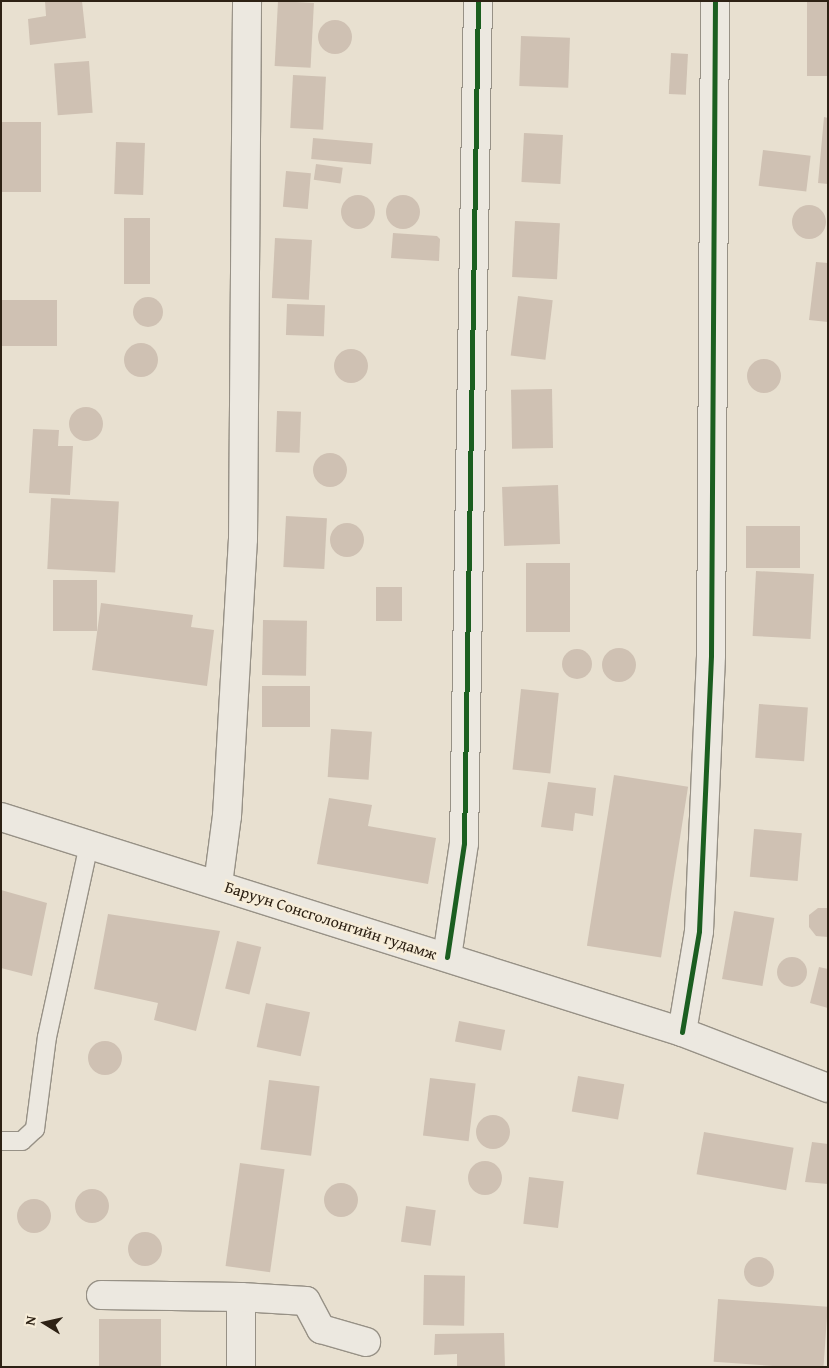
<!DOCTYPE html>
<html>
<head>
<meta charset="utf-8">
<style>
  body { margin:0 }
  #map { position:relative; width:829px; height:1368px; overflow:hidden; background:#e8e0d0; font-family:"Gentium Book Plus",serif }
  div>[style] { position:absolute }
  .building>* { inset:0; background:#cfc1b3; transform-origin:0 0 }
  .round { border-radius:50% }
  .roads { filter:drop-shadow(1px 0 #979186) drop-shadow(-1px 0 #979186) drop-shadow(0 1px #979186) drop-shadow(0 -1px #979186) }
  .lane>* { height:18px; margin:-9px; padding:0 9px; transform-origin:9px; border-radius:9px; background:#ece8e0 }
  .street>* { height:28px; margin:-14px; padding:0 14px; transform-origin:14px; border-radius:14px; background:#ece8e0 }
  .cycleway>* { height:5px; margin:-2.5px; padding:0 2.5px; transform-origin:2.5px; border-radius:2.5px; background:#1b5e20 }
  span { translate:-50% -50%; white-space:nowrap; text-align:center; line-height:1.15; -webkit-text-stroke:5px #f7edd9; paint-order:stroke }
  .street-label { font-size:16px; color:#2d2114 }
  .frame { position:absolute; inset:0; border:2px solid #2d2114; pointer-events:none }
  .north { position:absolute; left:20px; top:1298px; width:50px; height:50px; -webkit-text-stroke:4px #f7edd9; paint-order:stroke; rotate:280deg; font-size:14px; font-weight:700; line-height:20px; text-align:center; color:#2d2114 }
  .north::after { content:''; display:block; margin:auto; width:18px; height:22px; background:#2d2114; clip-path:polygon(50% 0,100% 100%,50% 72%,0 100%) }
</style>
</head>
<body>
<div id="map">
  <div class="building">
    <i style="clip-path:polygon(45px 1px,82px 1px,86px 38px,30px 45px,28px 19px,46px 16px)"></i>
    <i style="left:278px;top:1px;width:36px;height:65px;rotate:3deg"></i>
    <i style="left:807px;top:1px;width:21px;height:75px"></i>
    <i class="round" style="left:318px;top:20px;width:34px;height:34px"></i>
    <i style="left:521px;top:36px;width:49px;height:50px;rotate:2deg"></i>
    <i style="left:671px;top:53px;width:17px;height:41px;rotate:3deg"></i>
    <i style="left:89px;top:61px;width:52px;height:35px;rotate:86deg"></i>
    <i style="left:293px;top:75px;width:33px;height:53px;rotate:3deg"></i>
    <i style="clip-path:polygon(824px 117px,828px 118px,828px 184px,818px 183px)"></i>
    <i style="left:1px;top:122px;width:40px;height:70px"></i>
    <i style="left:524px;top:133px;width:39px;height:49px;rotate:3deg"></i>
    <i style="left:313px;top:138px;width:60px;height:21px;rotate:5deg"></i>
    <i style="left:116px;top:142px;width:29px;height:52px;rotate:2deg"></i>
    <i style="left:763px;top:150px;width:48px;height:36px;rotate:7deg"></i>
    <i style="left:316px;top:164px;width:27px;height:16px;rotate:8deg"></i>
    <i style="left:286px;top:171px;width:25px;height:36px;rotate:5deg"></i>
    <i class="round" style="left:386px;top:195px;width:34px;height:34px"></i>
    <i class="round" style="left:341px;top:195px;width:34px;height:34px"></i>
    <i class="round" style="left:792px;top:205px;width:34px;height:34px"></i>
    <i style="left:124px;top:218px;width:26px;height:66px"></i>
    <i style="left:515px;top:221px;width:45px;height:56px;rotate:3deg"></i>
    <i style="clip-path:polygon(393px 233px,437px 236px,440px 239px,439px 261px,391px 258px)"></i>
    <i style="left:275px;top:238px;width:37px;height:60px;rotate:3deg"></i>
    <i style="clip-path:polygon(816px 262px,828px 263px,828px 322px,809px 320px)"></i>
    <i style="left:518px;top:296px;width:35px;height:60px;rotate:7deg"></i>
    <i class="round" style="left:133px;top:297px;width:30px;height:30px"></i>
    <i style="left:1px;top:300px;width:56px;height:46px"></i>
    <i style="left:287px;top:304px;width:38px;height:31px;rotate:2deg"></i>
    <i class="round" style="left:124px;top:343px;width:34px;height:34px"></i>
    <i class="round" style="left:334px;top:349px;width:34px;height:34px"></i>
    <i class="round" style="left:747px;top:359px;width:34px;height:34px"></i>
    <i style="left:552px;top:389px;width:59px;height:41px;rotate:89deg"></i>
    <i class="round" style="left:69px;top:407px;width:34px;height:34px"></i>
    <i style="left:277px;top:411px;width:24px;height:41px;rotate:2deg"></i>
    <i style="clip-path:polygon(33px 429px,59px 430px,58px 446px,73px 446px,70px 495px,29px 493px)"></i>
    <i class="round" style="left:313px;top:453px;width:34px;height:34px"></i>
    <i style="left:558px;top:485px;width:59px;height:56px;rotate:88deg"></i>
    <i style="left:51px;top:498px;width:68px;height:71px;rotate:3deg"></i>
    <i style="left:286px;top:516px;width:41px;height:51px;rotate:3deg"></i>
    <i class="round" style="left:330px;top:523px;width:34px;height:34px"></i>
    <i style="left:746px;top:526px;width:54px;height:42px"></i>
    <i style="left:526px;top:563px;width:44px;height:69px"></i>
    <i style="left:756px;top:571px;width:58px;height:65px;rotate:3deg"></i>
    <i style="left:53px;top:580px;width:44px;height:51px"></i>
    <i style="left:376px;top:587px;width:26px;height:34px"></i>
    <i style="clip-path:polygon(101px 603px,193px 615px,191px 627px,214px 630px,207px 686px,92px 670px)"></i>
    <i style="left:263px;top:620px;width:44px;height:55px;rotate:1deg"></i>
    <i class="round" style="left:602px;top:648px;width:34px;height:34px"></i>
    <i class="round" style="left:562px;top:649px;width:30px;height:30px"></i>
    <i style="left:262px;top:686px;width:48px;height:41px"></i>
    <i style="left:521px;top:689px;width:38px;height:81px;rotate:6deg"></i>
    <i style="left:759px;top:704px;width:49px;height:54px;rotate:4deg"></i>
    <i style="left:331px;top:729px;width:41px;height:48px;rotate:4deg"></i>
    <i style="left:614px;top:775px;width:75px;height:173px;rotate:9deg"></i>
    <i style="clip-path:polygon(548px 782px,596px 788px,593px 816px,575px 813px,573px 831px,541px 827px)"></i>
    <i style="clip-path:polygon(329px 798px,372px 805px,368px 826px,436px 838px,428px 884px,317px 864px)"></i>
    <i style="left:754px;top:829px;width:48px;height:48px;rotate:5deg"></i>
    <i style="clip-path:polygon(1px 890px,47px 903px,32px 976px,1px 968px)"></i>
    <i style="clip-path:polygon(818px 908px,828px 908px,828px 937px,816px 936px,809px 927px,809px 915px)"></i>
    <i style="left:734px;top:911px;width:41px;height:69px;rotate:10deg"></i>
    <i style="clip-path:polygon(108px 914px,220px 931px,196px 1031px,154px 1020px,158px 1003px,94px 989px)"></i>
    <i style="left:237px;top:941px;width:25px;height:49px;rotate:14deg"></i>
    <i class="round" style="left:777px;top:957px;width:30px;height:30px"></i>
    <i style="clip-path:polygon(819px 967px,828px 969px,828px 1008px,810px 1003px)"></i>
    <i style="left:266px;top:1003px;width:45px;height:45px;rotate:12deg"></i>
    <i style="left:459px;top:1021px;width:47px;height:21px;rotate:11deg"></i>
    <i class="round" style="left:88px;top:1041px;width:34px;height:34px"></i>
    <i style="left:578px;top:1076px;width:47px;height:36px;rotate:10deg"></i>
    <i style="left:430px;top:1078px;width:46px;height:58px;rotate:7deg"></i>
    <i style="left:269px;top:1080px;width:51px;height:70px;rotate:7deg"></i>
    <i class="round" style="left:476px;top:1115px;width:34px;height:34px"></i>
    <i style="left:704px;top:1132px;width:91px;height:43px;rotate:10deg"></i>
    <i style="clip-path:polygon(812px 1142px,828px 1144px,828px 1184px,805px 1182px)"></i>
    <i class="round" style="left:468px;top:1161px;width:34px;height:34px"></i>
    <i style="left:240px;top:1163px;width:45px;height:104px;rotate:8deg"></i>
    <i style="left:529px;top:1177px;width:35px;height:47px;rotate:7deg"></i>
    <i class="round" style="left:324px;top:1183px;width:34px;height:34px"></i>
    <i class="round" style="left:75px;top:1189px;width:34px;height:34px"></i>
    <i class="round" style="left:17px;top:1199px;width:34px;height:34px"></i>
    <i style="left:406px;top:1206px;width:30px;height:36px;rotate:8deg"></i>
    <i class="round" style="left:128px;top:1232px;width:34px;height:34px"></i>
    <i class="round" style="left:744px;top:1257px;width:30px;height:30px"></i>
    <i style="left:424px;top:1275px;width:41px;height:50px;rotate:1deg"></i>
    <i style="left:718px;top:1299px;width:110px;height:63px;rotate:4deg"></i>
    <i style="left:161px;top:1319px;width:48px;height:62px;rotate:90deg"></i>
    <i style="clip-path:polygon(504px 1333px,505px 1367px,457px 1367px,457px 1354px,434px 1355px,435px 1334px)"></i>
  </div>
  <div class="roads">
    <div class="lane">
      <i style="left:1px;top:1141px;width:21px"></i>
      <i style="left:22px;top:1141px;width:18px;rotate:-43deg"></i>
      <i style="left:35px;top:1129px;width:93px;rotate:-82.6deg"></i>
      <i style="left:47px;top:1037px;width:197px;rotate:-77.7deg"></i>
    </div>
    <div class="street">
      <i style="left:1px;top:817px;width:714px;rotate:17.52deg"></i>
      <i style="left:682px;top:1032px;width:156px;rotate:21deg"></i>
      <i style="left:218px;top:884px;width:69px;rotate:-82.5deg"></i>
      <i style="left:227px;top:816px;width:277px;rotate:-86.7deg"></i>
      <i style="left:243px;top:539px;width:538px;rotate:-89.57deg"></i>
      <i style="left:447px;top:957px;width:115px;rotate:-81.5deg"></i>
      <i style="left:464px;top:843px;width:842px;rotate:-89.05deg"></i>
      <i style="left:682px;top:1032px;width:102px;rotate:-80.4deg"></i>
      <i style="left:699px;top:931px;width:276px;rotate:-87.5deg"></i>
      <i style="left:711px;top:655px;width:654px;rotate:-89.65deg"></i>
      <i style="left:101px;top:1295px;width:140px;rotate:0.8deg"></i>
      <i style="left:241px;top:1297px;width:70px;rotate:90deg"></i>
      <i style="left:241px;top:1297px;width:65px;rotate:3.5deg"></i>
      <i style="left:306px;top:1301px;width:32px;rotate:62deg"></i>
      <i style="left:321px;top:1329px;width:47px;rotate:16.1deg"></i>
    </div>
  </div>
  <div class="cycleway">
    <i style="left:447px;top:957px;width:115px;rotate:-81.5deg"></i>
    <i style="left:464px;top:843px;width:842px;rotate:-89.05deg"></i>
    <i style="left:682px;top:1032px;width:102px;rotate:-80.4deg"></i>
    <i style="left:699px;top:931px;width:276px;rotate:-87.5deg"></i>
    <i style="left:711px;top:655px;width:654px;rotate:-89.65deg"></i>
  </div>
  <div class="street-label">
    <span style="left:331px;top:920px;rotate:18deg">Баруун Сонсголонгийн гудамж</span>
  </div>
  <div class="frame"></div>
  <div class="north">N</div>
</div>
</body>
</html>
